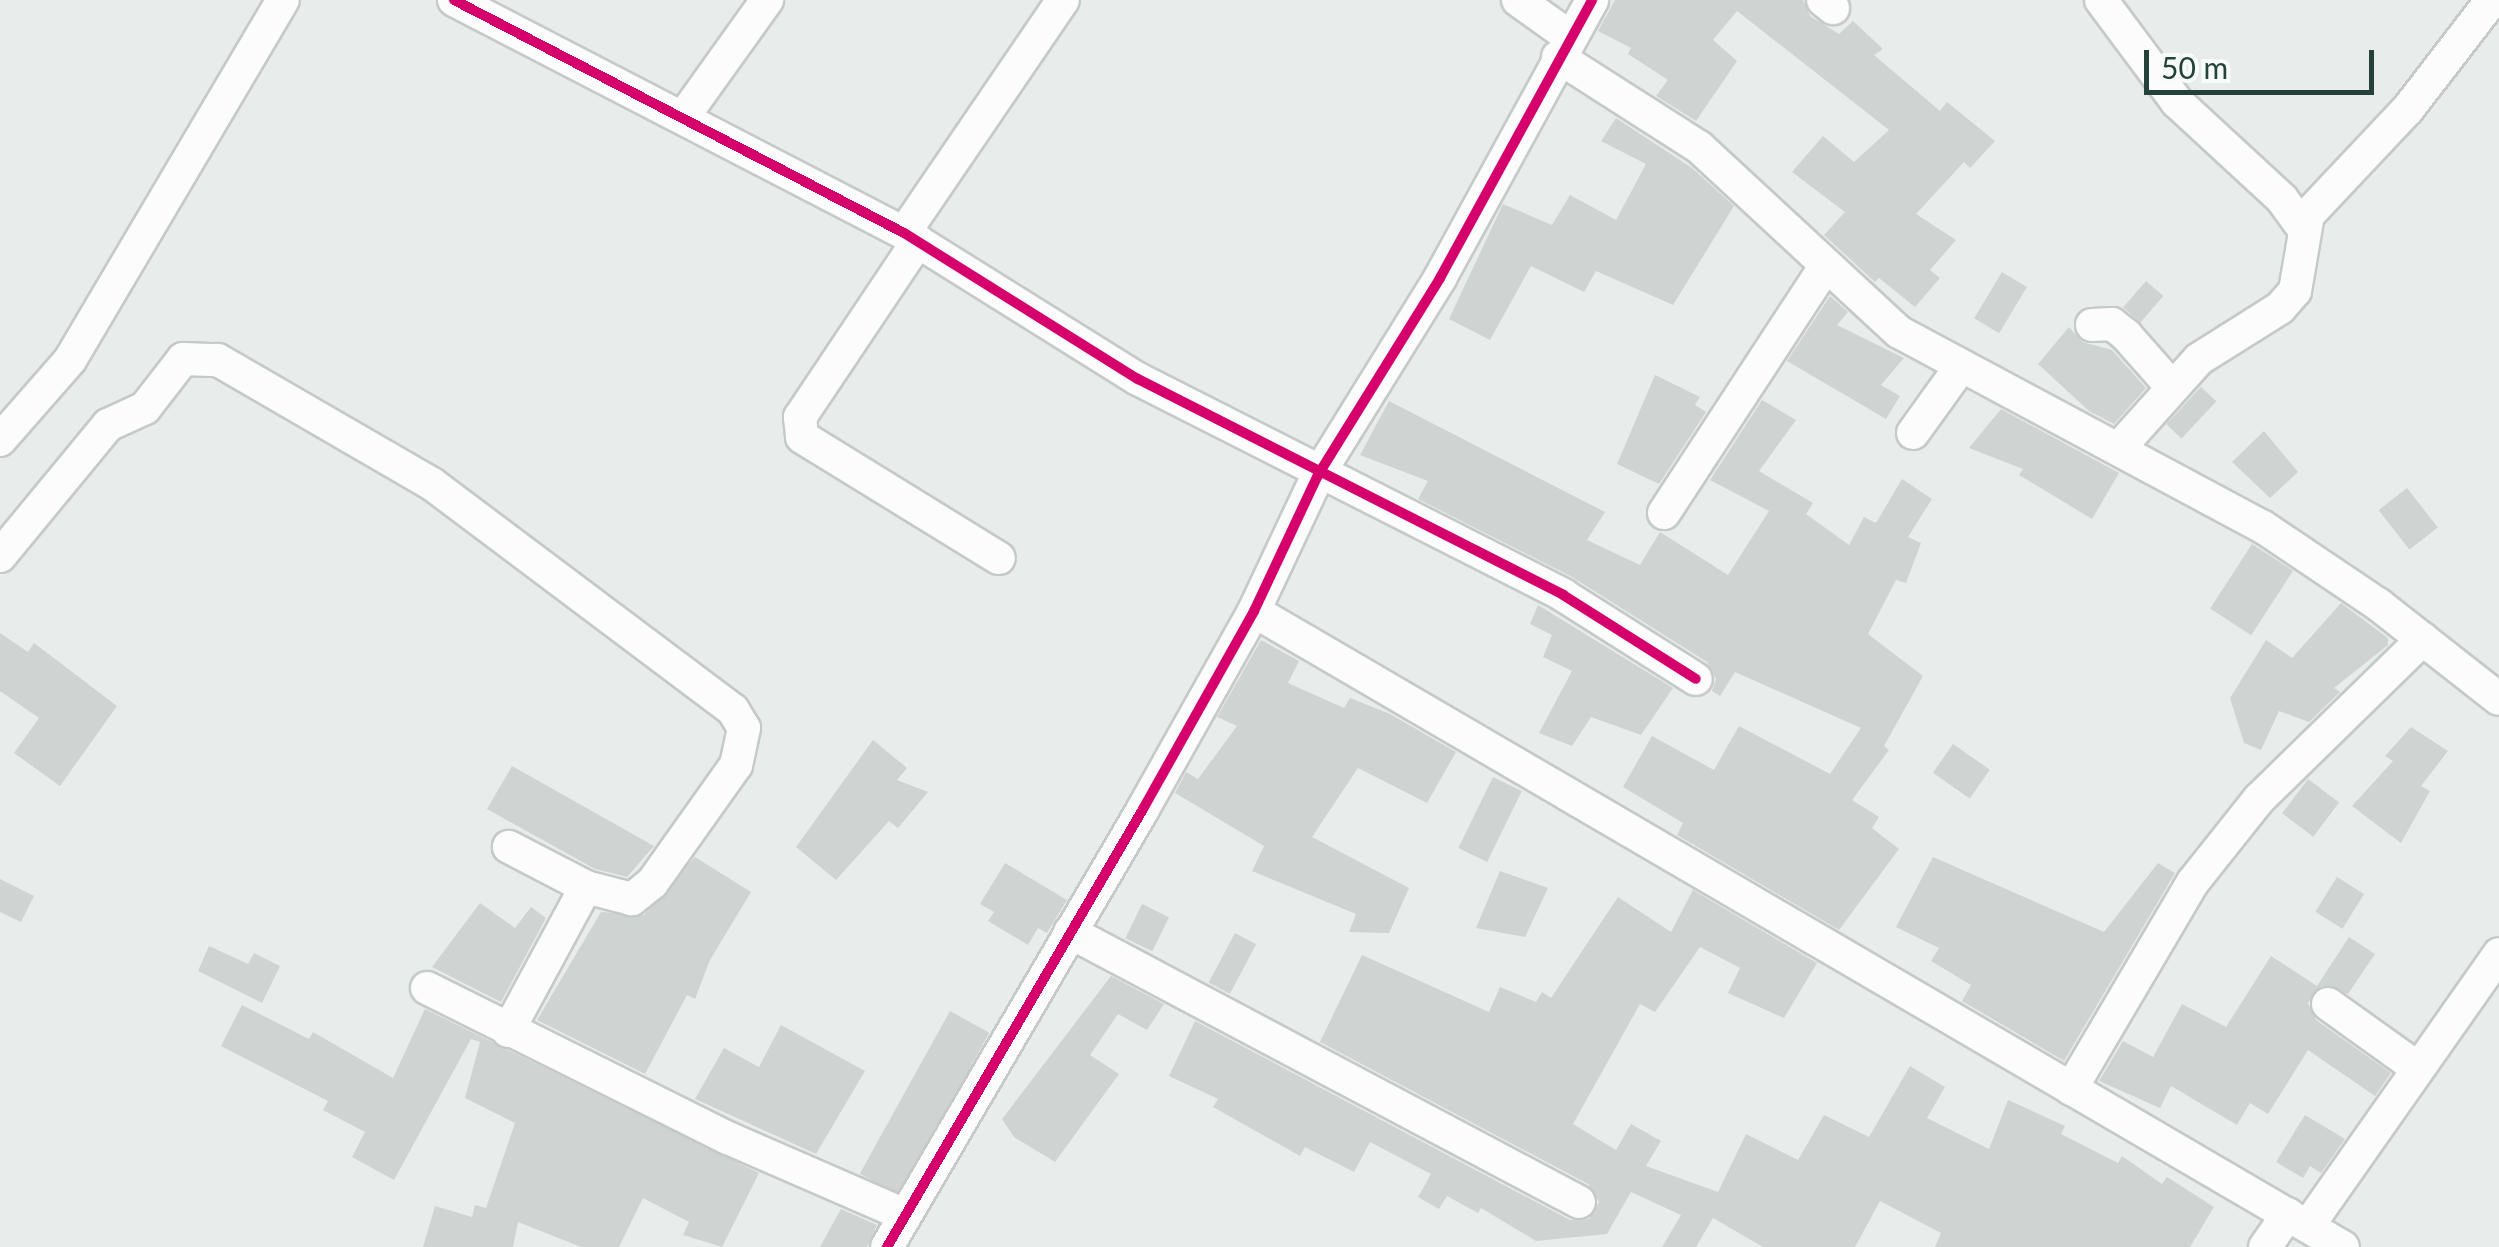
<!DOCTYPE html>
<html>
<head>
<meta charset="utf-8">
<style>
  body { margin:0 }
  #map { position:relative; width:2499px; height:1247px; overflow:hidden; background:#e8edeb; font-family:Lato,sans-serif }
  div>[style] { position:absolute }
  .building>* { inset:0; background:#cfd4d2; transform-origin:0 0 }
  .roads { filter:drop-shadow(2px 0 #c5cac8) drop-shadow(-2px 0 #c5cac8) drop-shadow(0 2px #c5cac8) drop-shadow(0 -2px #c5cac8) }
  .street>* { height:32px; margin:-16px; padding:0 16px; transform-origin:16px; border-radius:16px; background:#fcfcfc }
  .cycleway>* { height:10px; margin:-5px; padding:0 5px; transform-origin:5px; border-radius:5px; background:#d6006c }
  span { translate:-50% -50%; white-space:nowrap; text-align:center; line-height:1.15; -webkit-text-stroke:10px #f7fbf9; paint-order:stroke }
  .scale { position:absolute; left:2144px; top:50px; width:230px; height:45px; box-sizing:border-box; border:5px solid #24423a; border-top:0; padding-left:12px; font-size:30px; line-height:35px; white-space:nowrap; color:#24423a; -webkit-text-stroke:8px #f7fbf9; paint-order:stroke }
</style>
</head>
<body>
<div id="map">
  <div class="building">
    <i style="clip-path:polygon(1615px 0,1803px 0,1810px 16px,1839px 34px,1853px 21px,1883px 49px,1874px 55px,1940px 111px,1947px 102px,1995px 141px,1970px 168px,1964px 162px,1916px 214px,1956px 240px,1930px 270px,1940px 278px,1915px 307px,1879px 278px,1875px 282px,1824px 235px,1845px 212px,1792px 172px,1823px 136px,1854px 162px,1889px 130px,1737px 11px,1713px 40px,1737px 61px,1696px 121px,1656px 96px,1668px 80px,1628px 54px,1631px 48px,1598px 31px)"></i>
    <i style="clip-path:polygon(1616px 118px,1692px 168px,1734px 206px,1673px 305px,1596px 271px,1584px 292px,1531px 266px,1490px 340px,1449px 319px,1503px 204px,1552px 225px,1570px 195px,1616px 220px,1646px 164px,1601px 141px)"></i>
    <i style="left:2002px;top:272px;width:29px;height:54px;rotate:31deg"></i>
    <i style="left:2146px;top:281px;width:23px;height:35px;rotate:41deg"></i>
    <i style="clip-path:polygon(1830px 296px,1848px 312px,1837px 325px,1904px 358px,1881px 385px,1900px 396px,1886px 419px,1787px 361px)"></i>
    <i style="clip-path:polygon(2069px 327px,2082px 342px,2112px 350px,2146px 388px,2114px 424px,2089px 411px,2038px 364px)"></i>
    <i style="clip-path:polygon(1655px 375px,1700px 397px,1695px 405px,1706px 412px,1659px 484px,1617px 464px)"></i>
    <i style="left:2201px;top:387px;width:21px;height:51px;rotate:43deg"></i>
    <i style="clip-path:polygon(1762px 400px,1796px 420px,1759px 471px,1813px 503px,1806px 514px,1849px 545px,1864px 517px,1876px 523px,1902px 479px,1932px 499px,1908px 537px,1921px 543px,1906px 583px,1896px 580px,1868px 634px,1923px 676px,1884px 746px,1889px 750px,1852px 800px,1879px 817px,1872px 828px,1899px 849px,1839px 930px,1677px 835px,1683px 823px,1623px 787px,1652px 736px,1714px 770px,1739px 726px,1830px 774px,1861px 728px,1735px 672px,1720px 696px,1712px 691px,1716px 679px,1707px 662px,1572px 577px,1418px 499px,1428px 481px,1360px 455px,1389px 401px,1605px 512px,1587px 540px,1640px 565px,1660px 532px,1728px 575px,1769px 511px,1710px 480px)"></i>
    <i style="clip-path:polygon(2001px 409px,2119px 473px,2092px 519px,2019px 475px,2023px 469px,1969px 448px)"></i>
    <i style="clip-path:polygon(2264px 431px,2298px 472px,2270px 498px,2232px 462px)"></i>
    <i style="left:2407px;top:488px;width:50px;height:36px;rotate:52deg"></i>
    <i style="left:2252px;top:544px;width:49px;height:77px;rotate:33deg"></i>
    <i style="clip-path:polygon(2341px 603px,2388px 638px,2388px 645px,2334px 688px,2340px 692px,2309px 722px,2279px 711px,2261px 750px,2244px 743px,2230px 698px,2266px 640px,2292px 658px)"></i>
    <i style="clip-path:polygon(1538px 605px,1673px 688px,1641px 735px,1591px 717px,1572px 746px,1539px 733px,1572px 671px,1543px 657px,1552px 635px,1530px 624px)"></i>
    <i style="clip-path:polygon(0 633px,28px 652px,34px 643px,117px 706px,60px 786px,14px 753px,39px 718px,0 691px)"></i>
    <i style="clip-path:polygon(1261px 640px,1299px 661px,1288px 683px,1344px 708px,1350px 698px,1390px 714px,1456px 752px,1427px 803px,1358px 768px,1312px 837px,1409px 888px,1389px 933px,1349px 932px,1356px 914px,1252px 871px,1264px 846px,1175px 793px,1186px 772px,1198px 779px,1237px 726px,1217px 717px)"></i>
    <i style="clip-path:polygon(2411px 727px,2448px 751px,2421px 786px,2430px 791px,2401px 843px,2352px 806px,2393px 761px,2385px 756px)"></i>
    <i style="clip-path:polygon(873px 740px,907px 768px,897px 780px,928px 792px,898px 828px,889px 821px,836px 880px,796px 847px)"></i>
    <i style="left:1953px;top:744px;width:45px;height:35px;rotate:35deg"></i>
    <i style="clip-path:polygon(512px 766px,654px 846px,627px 877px,595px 869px,487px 809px)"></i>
    <i style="left:1493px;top:777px;width:32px;height:79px;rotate:26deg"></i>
    <i style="left:2308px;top:779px;width:39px;height:43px;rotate:37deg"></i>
    <i style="clip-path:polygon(695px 857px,751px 892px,710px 960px,695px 999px,687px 995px,645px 1074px,537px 1020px,601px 912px,644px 915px)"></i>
    <i style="clip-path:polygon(1933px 857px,2104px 932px,2158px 863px,2175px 873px,2064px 1061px,1962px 1001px,1971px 985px,1931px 961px,1939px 948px,1896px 927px)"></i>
    <i style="clip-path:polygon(1005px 863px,1067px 900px,1047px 933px,1038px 928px,1028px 945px,988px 921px,994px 912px,980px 904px)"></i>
    <i style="clip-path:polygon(1500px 871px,1548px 888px,1525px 937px,1476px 928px)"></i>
    <i style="left:2337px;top:877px;width:32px;height:41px;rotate:32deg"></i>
    <i style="clip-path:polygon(0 879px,34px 896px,21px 922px,0 912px)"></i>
    <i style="clip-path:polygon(1693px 890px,1817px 963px,1784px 1018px,1728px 993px,1740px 968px,1700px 947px,1655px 1012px,1640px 1004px,1573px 1124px,1616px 1150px,1631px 1124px,1661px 1141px,1646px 1166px,1718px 1192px,1746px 1134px,1798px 1160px,1824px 1115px,1869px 1137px,1910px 1066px,1945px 1087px,1927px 1118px,1989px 1149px,2008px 1100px,2065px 1126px,2061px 1134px,2118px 1163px,2122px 1156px,2162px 1184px,2167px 1177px,2214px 1207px,2190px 1247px,1935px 1247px,1941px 1233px,1880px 1201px,1855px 1247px,1763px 1247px,1713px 1218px,1696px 1247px,1662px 1247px,1681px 1215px,1631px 1192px,1607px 1234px,1536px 1241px,1481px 1208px,1478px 1213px,1447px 1196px,1439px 1209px,1418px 1197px,1431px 1174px,1370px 1142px,1354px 1172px,1305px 1147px,1300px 1156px,1213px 1107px,1218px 1099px,1169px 1076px,1195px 1021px,1570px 1220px,1589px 1219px,1599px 1202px,1588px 1184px,1320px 1042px,1362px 955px,1489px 1012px,1500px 987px,1536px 1002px,1542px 992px,1551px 998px,1618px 897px,1671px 932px)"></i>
    <i style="clip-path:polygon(480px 903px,515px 928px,531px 907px,546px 918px,501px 1002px,432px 967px)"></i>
    <i style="left:1142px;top:904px;width:30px;height:38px;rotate:26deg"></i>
    <i style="left:1235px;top:933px;width:24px;height:56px;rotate:28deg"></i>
    <i style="clip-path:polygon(2349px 937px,2375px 954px,2348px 994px,2321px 986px,2308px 1003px,2316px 1020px,2391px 1073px,2375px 1096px,2308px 1050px,2268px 1114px,2250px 1103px,2237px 1125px,2171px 1086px,2160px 1108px,2099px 1081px,2123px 1041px,2153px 1057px,2182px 1004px,2226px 1027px,2271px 956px,2317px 986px)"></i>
    <i style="clip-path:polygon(209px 946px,248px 964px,254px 953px,280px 966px,262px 1003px,198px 971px)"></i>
    <i style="clip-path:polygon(1111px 976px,1164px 1004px,1147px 1030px,1118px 1014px,1090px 1055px,1119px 1074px,1055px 1162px,1014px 1137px,1002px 1119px)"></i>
    <i style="clip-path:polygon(242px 1005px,309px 1039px,313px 1032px,393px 1078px,425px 1009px,759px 1173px,722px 1247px,683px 1235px,689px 1222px,643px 1198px,619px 1247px,581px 1247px,518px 1222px,513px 1247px,423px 1247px,435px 1206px,472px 1217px,475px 1205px,486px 1208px,515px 1123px,465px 1098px,480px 1042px,471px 1039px,394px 1180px,352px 1157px,365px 1132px,323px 1110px,328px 1101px,221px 1046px)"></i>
    <i style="left:950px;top:1011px;width:45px;height:186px;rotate:29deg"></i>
    <i style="clip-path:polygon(781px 1025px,865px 1071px,816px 1154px,695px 1099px,724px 1048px,759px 1067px)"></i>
    <i style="clip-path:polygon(2305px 1115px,2345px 1139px,2321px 1173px,2310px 1166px,2303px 1178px,2276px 1162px)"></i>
    <i style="clip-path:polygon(841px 1209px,877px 1225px,867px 1247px,820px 1247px)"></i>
  </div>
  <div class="roads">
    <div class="street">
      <i style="left:454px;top:0;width:507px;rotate:27.37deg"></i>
      <i style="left:904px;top:233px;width:276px;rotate:32deg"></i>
      <i style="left:1138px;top:379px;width:477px;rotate:26.9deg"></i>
      <i style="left:1563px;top:595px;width:157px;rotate:32.3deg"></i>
      <i style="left:1518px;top:0;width:64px;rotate:35.4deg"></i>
      <i style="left:1823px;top:0;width:13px;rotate:39deg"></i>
      <i style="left:2101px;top:0;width:127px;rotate:53.3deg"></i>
      <i style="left:2177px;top:102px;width:143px;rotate:42.7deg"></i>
      <i style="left:2282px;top:199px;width:34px;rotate:54deg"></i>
      <i style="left:1558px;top:57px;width:167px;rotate:32.6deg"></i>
      <i style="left:1699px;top:147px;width:272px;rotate:42.8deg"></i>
      <i style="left:1899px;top:332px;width:413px;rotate:28.2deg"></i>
      <i style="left:2263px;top:527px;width:140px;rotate:33.9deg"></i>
      <i style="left:2379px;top:605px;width:152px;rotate:38.1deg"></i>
      <i style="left:684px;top:116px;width:143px;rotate:-54.4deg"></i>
      <i style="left:904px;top:233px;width:282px;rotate:-55.7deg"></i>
      <i style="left:918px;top:241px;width:212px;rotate:123.8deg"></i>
      <i style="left:800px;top:417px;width:20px;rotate:84deg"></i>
      <i style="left:802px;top:437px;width:231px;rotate:31.6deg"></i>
      <i style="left:2092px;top:325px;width:20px;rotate:-3deg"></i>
      <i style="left:2112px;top:324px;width:18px;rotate:38deg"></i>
      <i style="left:2126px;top:335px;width:68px;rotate:48.6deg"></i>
      <i style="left:1913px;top:433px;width:79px;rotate:-54.3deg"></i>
      <i style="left:0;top:440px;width:106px;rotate:-48.8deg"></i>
      <i style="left:70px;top:360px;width:418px;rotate:-59.4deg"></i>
      <i style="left:2120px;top:447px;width:118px;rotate:-48.1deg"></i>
      <i style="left:2199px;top:359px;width:96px;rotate:-32.2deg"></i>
      <i style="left:2280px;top:308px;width:23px;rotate:-49deg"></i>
      <i style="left:2295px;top:291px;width:77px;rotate:-80.3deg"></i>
      <i style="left:2308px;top:215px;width:146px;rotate:-46.7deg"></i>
      <i style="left:2408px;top:109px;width:138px;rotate:-52.4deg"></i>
      <i style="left:1664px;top:513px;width:294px;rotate:-56.8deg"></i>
      <i style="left:0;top:556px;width:170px;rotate:-50.5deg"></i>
      <i style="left:108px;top:425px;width:41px;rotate:-24.7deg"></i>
      <i style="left:145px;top:408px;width:62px;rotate:-52.2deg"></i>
      <i style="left:183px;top:359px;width:35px;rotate:2deg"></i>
      <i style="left:218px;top:360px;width:247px;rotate:30.1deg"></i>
      <i style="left:432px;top:484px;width:376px;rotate:36.9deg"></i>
      <i style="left:733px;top:710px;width:21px;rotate:59deg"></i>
      <i style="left:744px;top:728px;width:38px;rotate:102deg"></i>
      <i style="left:736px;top:765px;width:145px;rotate:125.4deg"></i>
      <i style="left:652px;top:883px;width:26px;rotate:141deg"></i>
      <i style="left:632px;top:899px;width:48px;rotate:-165.4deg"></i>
      <i style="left:1254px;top:611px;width:1261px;rotate:30.29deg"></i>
      <i style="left:1070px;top:932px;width:576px;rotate:27.94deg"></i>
      <i style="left:427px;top:988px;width:336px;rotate:26.5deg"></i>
      <i style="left:728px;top:1138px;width:193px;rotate:23.5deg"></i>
      <i style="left:2328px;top:1004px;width:108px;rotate:35.6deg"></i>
      <i style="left:508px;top:1031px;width:164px;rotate:-61.6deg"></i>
      <i style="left:586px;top:887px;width:87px;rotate:-152.5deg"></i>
      <i style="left:2071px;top:1089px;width:240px;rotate:-59.5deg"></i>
      <i style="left:2193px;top:882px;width:106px;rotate:-51.5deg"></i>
      <i style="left:2259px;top:799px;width:229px;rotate:-44.3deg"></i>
      <i style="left:2308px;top:1226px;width:332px;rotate:-54.9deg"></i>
      <i style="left:887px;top:1247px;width:507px;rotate:-59.69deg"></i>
      <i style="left:1143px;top:809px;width:227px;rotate:-60.7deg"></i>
      <i style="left:1254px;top:611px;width:150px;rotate:-64.8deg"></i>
      <i style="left:1318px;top:475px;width:232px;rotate:-58.2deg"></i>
      <i style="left:1440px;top:278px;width:317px;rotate:-61.3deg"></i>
      <i style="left:2265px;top:1247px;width:40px;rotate:-55.1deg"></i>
    </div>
  </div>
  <div class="cycleway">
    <i style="left:454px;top:0;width:507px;rotate:27.37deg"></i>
    <i style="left:904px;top:233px;width:276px;rotate:32deg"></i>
    <i style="left:1138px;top:379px;width:477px;rotate:26.9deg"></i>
    <i style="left:1563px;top:595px;width:157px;rotate:32.3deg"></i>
    <i style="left:887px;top:1247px;width:507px;rotate:-59.69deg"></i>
    <i style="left:1143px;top:809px;width:227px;rotate:-60.7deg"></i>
    <i style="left:1254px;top:611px;width:150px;rotate:-64.8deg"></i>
    <i style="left:1318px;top:475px;width:232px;rotate:-58.2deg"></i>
    <i style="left:1440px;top:278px;width:317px;rotate:-61.3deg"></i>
  </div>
  <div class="scale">50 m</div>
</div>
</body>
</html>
